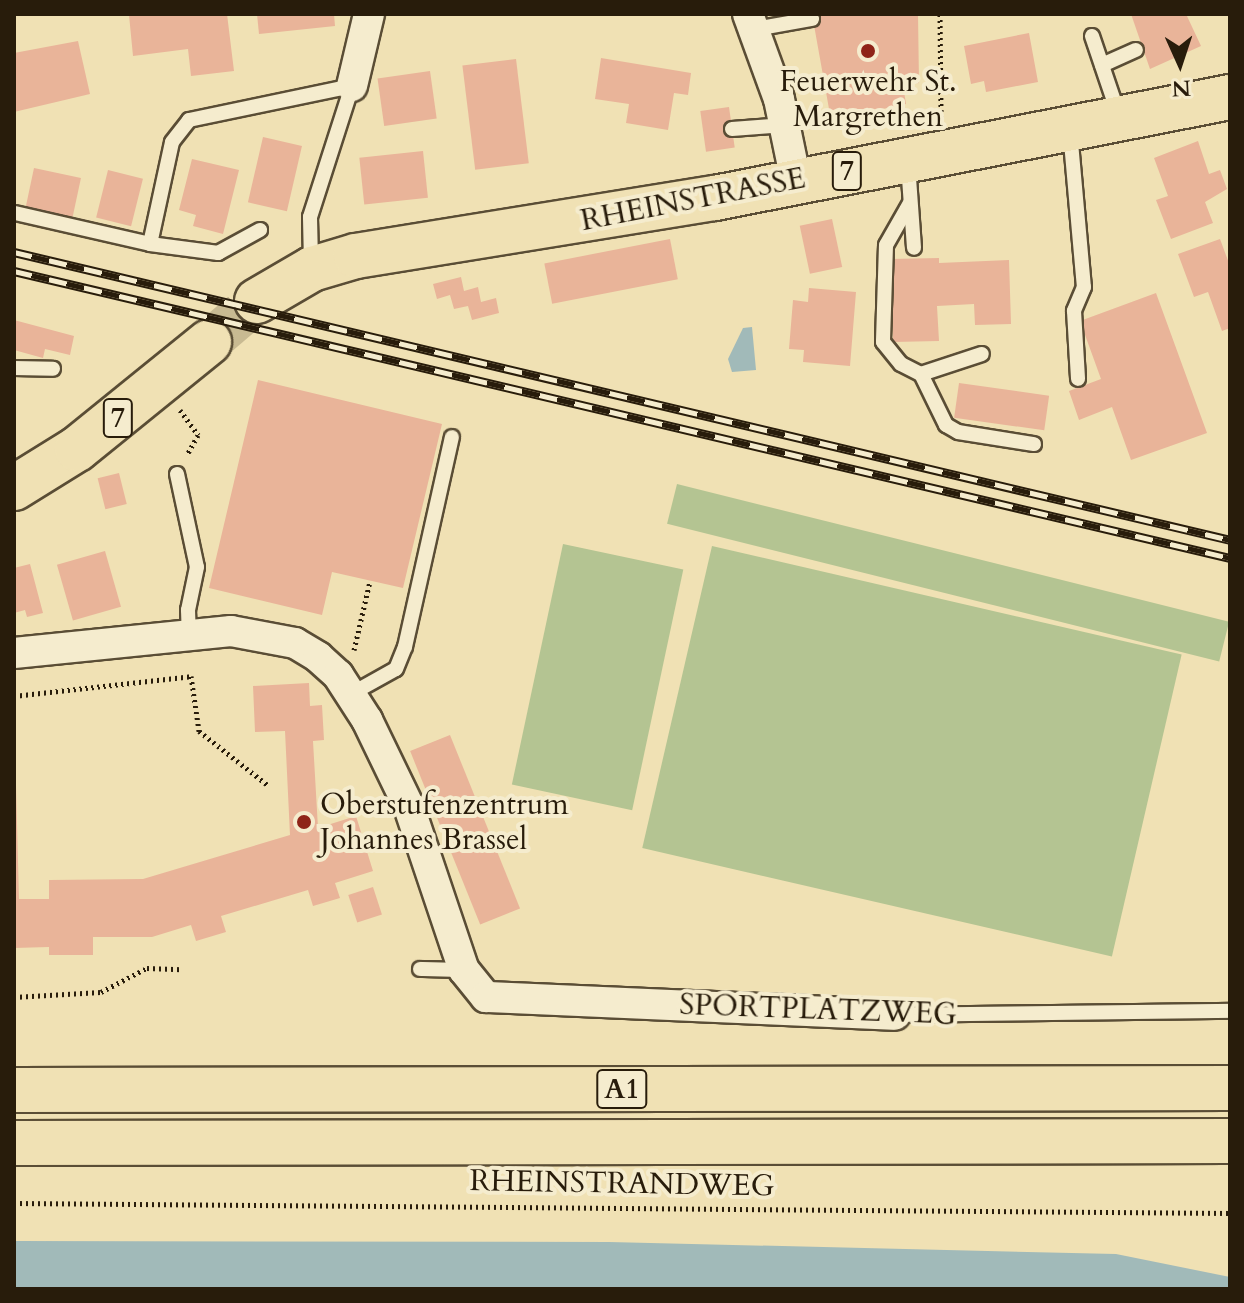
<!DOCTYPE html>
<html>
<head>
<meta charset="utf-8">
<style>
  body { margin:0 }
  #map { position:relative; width:1244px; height:1303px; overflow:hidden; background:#f0e1b4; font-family:Cardo,serif }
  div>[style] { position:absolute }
  .green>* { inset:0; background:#b4c492; transform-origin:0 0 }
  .water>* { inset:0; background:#a1bab9 }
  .building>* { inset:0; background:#e9b499; transform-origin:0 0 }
  .primary-tunnel>* { height:44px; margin-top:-22px; transform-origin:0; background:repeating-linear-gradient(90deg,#c8ba92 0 44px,transparent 0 66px) }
  .path>* { height:5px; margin-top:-2.5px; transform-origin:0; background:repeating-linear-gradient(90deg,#281c0b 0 2px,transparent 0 6px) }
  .roads { filter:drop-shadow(2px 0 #5a4d35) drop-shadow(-2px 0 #5a4d35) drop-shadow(0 2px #5a4d35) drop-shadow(0 -2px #5a4d35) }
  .lane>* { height:14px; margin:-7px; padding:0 7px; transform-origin:7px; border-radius:7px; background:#f5ecce }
  .street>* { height:30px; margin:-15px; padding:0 15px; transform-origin:15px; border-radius:15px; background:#f5ecce }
  .primary>* { height:44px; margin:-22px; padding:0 22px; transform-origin:22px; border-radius:22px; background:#f0e1b4 }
  .highway>* { height:44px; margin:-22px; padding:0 22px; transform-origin:22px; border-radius:22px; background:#f0e1b4 }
  .rail>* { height:9px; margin-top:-4.5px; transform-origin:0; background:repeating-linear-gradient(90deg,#f5ecce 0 18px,#281c0b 0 36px); box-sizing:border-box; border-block:2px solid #281c0b }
  .dots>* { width:22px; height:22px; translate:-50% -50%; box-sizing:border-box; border:4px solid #f5ecce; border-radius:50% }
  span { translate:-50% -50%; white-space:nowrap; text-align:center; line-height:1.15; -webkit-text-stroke:8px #f5ecce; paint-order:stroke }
  .shield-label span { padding:2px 6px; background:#f5ecce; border:2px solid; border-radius:6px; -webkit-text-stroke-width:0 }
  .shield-label { font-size:28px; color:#281c0b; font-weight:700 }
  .poi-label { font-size:30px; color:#281c0b }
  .left { translate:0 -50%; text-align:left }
  .street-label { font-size:30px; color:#281c0b }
  .frame { position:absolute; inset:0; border:16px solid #281c0b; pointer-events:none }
  .north { position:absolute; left:1140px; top:24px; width:80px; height:80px; -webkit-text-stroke:6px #f5ecce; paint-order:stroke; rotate:177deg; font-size:22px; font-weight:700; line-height:32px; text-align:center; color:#281c0b }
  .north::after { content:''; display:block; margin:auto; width:28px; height:36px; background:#281c0b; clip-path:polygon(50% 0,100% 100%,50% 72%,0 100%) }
</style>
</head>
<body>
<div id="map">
  <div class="green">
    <i style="left:677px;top:484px;width:569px;height:41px;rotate:14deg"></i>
    <i style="left:563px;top:544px;width:123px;height:246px;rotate:12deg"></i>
    <i style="left:712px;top:546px;width:482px;height:310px;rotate:13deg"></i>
  </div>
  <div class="water">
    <i style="clip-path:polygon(752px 327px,756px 370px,732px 372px,728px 359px,743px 328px)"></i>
    <i style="clip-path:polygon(14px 1241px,609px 1242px,1116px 1254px,1230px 1277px,1230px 1289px,14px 1289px)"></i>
  </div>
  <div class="building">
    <i style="clip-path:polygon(227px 14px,234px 71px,191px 76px,188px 49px,133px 56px,129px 15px)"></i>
    <i style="clip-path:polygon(257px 14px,334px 14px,335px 26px,259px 34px)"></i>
    <i style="clip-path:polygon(812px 14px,918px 14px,919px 83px,903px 85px,906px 104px,831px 120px)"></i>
    <i style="clip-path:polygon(1131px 14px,1186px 14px,1201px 46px,1150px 69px)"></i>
    <i style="clip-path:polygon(1029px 33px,1038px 82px,986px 92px,984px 81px,971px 84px,964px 46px)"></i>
    <i style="clip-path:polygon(78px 41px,90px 94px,14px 112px,14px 53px)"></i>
    <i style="clip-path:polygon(601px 58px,691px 73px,688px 95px,674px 93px,668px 130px,626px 123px,629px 104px,595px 99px)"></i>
    <i style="left:516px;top:59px;width:105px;height:54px;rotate:83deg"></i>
    <i style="left:430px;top:71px;width:48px;height:53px;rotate:82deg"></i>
    <i style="left:729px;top:107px;width:41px;height:29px;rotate:82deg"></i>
    <i style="left:263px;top:137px;width:40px;height:67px;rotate:13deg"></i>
    <i style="clip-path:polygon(1198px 141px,1209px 174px,1220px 170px,1227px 189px,1205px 202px,1213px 223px,1171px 239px,1156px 200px,1168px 196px,1154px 158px)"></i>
    <i style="left:423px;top:151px;width:47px;height:64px;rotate:84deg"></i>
    <i style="clip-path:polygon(192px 159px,239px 170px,223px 234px,193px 226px,196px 215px,179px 210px)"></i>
    <i style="left:34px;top:168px;width:48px;height:40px;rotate:12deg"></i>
    <i style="left:108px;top:170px;width:36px;height:49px;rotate:14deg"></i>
    <i style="left:832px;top:219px;width:49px;height:33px;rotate:78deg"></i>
    <i style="left:670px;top:239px;width:41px;height:128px;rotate:79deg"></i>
    <i style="clip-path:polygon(1220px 239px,1230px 266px,1230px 328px,1222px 331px,1208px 292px,1194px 297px,1178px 254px)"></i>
    <i style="clip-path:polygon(939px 258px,939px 263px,1009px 260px,1011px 324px,975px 325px,974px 304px,937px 306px,939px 341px,893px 342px,890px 259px)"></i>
    <i style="clip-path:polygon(461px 277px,464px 291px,478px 287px,481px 302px,496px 298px,499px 313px,472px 320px,468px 306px,454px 309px,450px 295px,437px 299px,433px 284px)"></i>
    <i style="clip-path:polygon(809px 288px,856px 292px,850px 366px,803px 362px,804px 350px,789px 349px,793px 300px,808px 302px)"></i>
    <i style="clip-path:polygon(1156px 293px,1207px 433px,1131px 460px,1112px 407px,1079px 420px,1069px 391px,1101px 379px,1080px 321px)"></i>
    <i style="clip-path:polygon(14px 320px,74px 336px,70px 355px,45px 349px,43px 358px,14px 350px)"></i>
    <i style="clip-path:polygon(258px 380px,442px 424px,403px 588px,332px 572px,322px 615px,209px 588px)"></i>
    <i style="left:959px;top:383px;width:91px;height:35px;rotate:8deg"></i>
    <i style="left:119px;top:473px;width:32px;height:22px;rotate:76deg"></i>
    <i style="left:105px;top:551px;width:58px;height:50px;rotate:74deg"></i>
    <i style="clip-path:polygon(30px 564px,43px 613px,27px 617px,25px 610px,14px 613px,14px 568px)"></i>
    <i style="clip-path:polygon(309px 683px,310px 706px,322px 705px,324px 740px,313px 741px,318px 828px,356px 816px,373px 871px,335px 883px,340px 898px,313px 906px,308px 890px,221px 916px,226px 932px,196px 941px,191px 925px,152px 937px,93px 937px,93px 955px,49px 955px,49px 947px,14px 948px,14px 708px,19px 899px,49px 899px,49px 880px,143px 879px,290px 835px,285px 731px,255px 732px,253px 686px)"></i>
    <i style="left:450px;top:735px;width:187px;height:43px;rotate:68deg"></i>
    <i style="left:373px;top:887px;width:29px;height:26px;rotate:72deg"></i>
  </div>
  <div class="primary-tunnel">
    <i style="left:209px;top:342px;width:63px;rotate:-40.5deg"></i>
  </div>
  <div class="path">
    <i style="left:940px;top:14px;width:104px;rotate:89.4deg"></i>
    <i style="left:180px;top:410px;width:31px;rotate:54deg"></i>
    <i style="left:198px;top:435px;width:23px;rotate:119deg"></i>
    <i style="left:354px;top:650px;width:71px;rotate:-76.9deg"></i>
    <i style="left:14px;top:696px;width:178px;rotate:-6.4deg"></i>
    <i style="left:191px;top:676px;width:56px;rotate:81.7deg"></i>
    <i style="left:199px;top:731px;width:89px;rotate:38.2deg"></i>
    <i style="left:14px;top:997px;width:87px;rotate:-3.3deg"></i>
    <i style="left:101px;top:992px;width:52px;rotate:-27.6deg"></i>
    <i style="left:147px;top:968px;width:34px;rotate:2deg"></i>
    <i style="left:14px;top:1203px;width:1216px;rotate:0.47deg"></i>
  </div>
  <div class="roads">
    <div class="lane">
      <i style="left:755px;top:29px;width:58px;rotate:-10deg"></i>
      <i style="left:1092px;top:36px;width:81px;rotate:71.3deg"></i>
      <i style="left:1102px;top:65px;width:37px;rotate:-24deg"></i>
      <i style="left:732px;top:129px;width:53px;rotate:-4.3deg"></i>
      <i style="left:1070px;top:131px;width:157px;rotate:84.9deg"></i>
      <i style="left:1084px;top:287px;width:26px;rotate:113deg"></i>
      <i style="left:1074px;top:311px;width:68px;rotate:86.6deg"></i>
      <i style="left:908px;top:164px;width:84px;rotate:85.9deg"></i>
      <i style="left:910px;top:203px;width:48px;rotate:119.7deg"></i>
      <i style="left:886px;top:245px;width:97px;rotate:91.8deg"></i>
      <i style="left:883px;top:342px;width:28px;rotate:51deg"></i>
      <i style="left:901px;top:364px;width:22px;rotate:27deg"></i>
      <i style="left:921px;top:374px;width:57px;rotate:63.9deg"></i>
      <i style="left:946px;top:425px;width:14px;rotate:30deg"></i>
      <i style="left:958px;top:432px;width:77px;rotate:9deg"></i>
      <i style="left:15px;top:213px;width:139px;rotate:12.9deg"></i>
      <i style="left:150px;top:244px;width:104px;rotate:-77.8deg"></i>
      <i style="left:172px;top:142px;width:28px;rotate:-52deg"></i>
      <i style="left:189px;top:120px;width:167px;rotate:-11.8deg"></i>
      <i style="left:150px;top:244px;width:69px;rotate:7.5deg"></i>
      <i style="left:218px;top:253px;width:48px;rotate:-28.7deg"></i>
      <i style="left:311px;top:262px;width:45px;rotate:-91.3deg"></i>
      <i style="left:310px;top:217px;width:138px;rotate:-72.2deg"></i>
      <i style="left:14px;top:368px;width:39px;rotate:1deg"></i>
      <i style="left:921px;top:374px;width:64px;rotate:-18.2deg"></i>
      <i style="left:177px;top:474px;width:95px;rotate:77.9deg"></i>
      <i style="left:197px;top:567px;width:44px;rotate:101.8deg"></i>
      <i style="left:188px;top:610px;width:25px;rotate:88deg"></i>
      <i style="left:351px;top:694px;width:51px;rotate:-29.1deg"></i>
      <i style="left:396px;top:669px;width:24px;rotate:-68deg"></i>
      <i style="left:405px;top:647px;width:215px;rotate:-77.4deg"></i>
      <i style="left:420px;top:969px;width:44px;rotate:1.3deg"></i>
      <i style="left:895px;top:1015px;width:335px;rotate:-0.7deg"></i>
    </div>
    <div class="street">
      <i style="left:748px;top:14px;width:90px;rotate:70deg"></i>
      <i style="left:779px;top:99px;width:84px;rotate:78.3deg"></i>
      <i style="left:352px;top:86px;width:74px;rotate:-76.7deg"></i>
      <i style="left:14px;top:653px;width:218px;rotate:-5.8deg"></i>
      <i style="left:231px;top:631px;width:65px;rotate:10.6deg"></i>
      <i style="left:295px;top:643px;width:27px;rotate:31deg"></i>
      <i style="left:318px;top:657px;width:27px;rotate:42deg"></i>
      <i style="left:338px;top:675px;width:54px;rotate:57.2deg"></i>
      <i style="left:367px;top:720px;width:97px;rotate:64.2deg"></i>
      <i style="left:409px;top:807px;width:172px;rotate:71.4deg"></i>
      <i style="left:464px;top:970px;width:35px;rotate:51deg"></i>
      <i style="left:486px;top:997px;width:409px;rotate:2.5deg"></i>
    </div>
    <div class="primary">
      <i style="left:257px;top:301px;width:64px;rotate:-30.2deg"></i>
      <i style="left:312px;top:269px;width:46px;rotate:-16.5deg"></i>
      <i style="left:356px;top:256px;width:364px;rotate:-9.2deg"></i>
      <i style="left:715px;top:198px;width:525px;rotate:-11.1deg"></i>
      <i style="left:14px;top:488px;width:74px;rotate:-31.8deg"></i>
      <i style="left:77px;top:449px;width:170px;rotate:-39deg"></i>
    </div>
    <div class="highway">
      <i style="left:14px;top:1090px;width:1216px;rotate:-0.09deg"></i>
      <i style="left:14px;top:1143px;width:1216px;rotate:-0.09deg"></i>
    </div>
  </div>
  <div class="rail">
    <i style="left:14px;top:252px;width:1250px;rotate:13.32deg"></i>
    <i style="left:14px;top:271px;width:1249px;rotate:13.28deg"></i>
  </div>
  <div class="dots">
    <i style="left:868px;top:51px;background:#8f2418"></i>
    <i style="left:304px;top:822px;background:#8f2418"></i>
  </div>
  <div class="shield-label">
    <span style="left:847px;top:171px">7</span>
    <span style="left:118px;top:418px">7</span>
    <span style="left:622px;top:1089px">A1</span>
  </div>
  <div class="poi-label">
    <span style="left:868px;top:99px">Feuerwehr St.<br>Margrethen</span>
    <span class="left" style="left:320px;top:822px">Oberstufenzentrum<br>Johannes Brassel</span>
  </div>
  <div class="street-label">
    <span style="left:693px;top:200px;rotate:-11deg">RHEINSTRASSE</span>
    <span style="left:818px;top:1010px;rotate:2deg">SPORTPLATZWEG</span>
    <span style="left:622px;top:1184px;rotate:1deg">RHEINSTRANDWEG</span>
  </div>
  <div class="frame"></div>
  <div class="north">N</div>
</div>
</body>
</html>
